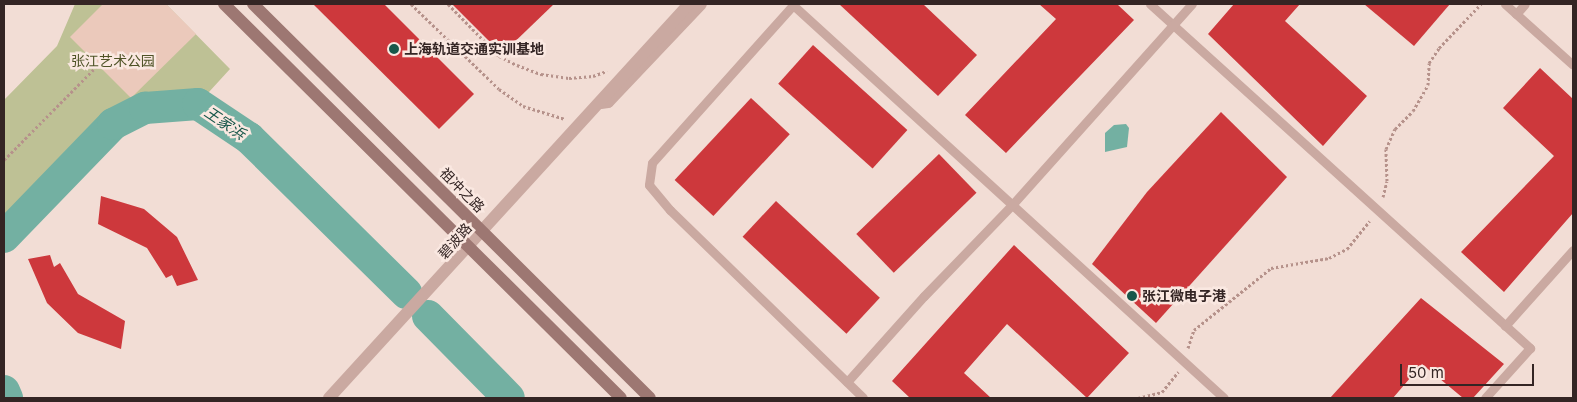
<!DOCTYPE html>
<html>
<head>
<meta charset="utf-8">
<style>
  body { margin:0 }
  #map { position:relative; width:1577px; height:402px; overflow:hidden; background:#f2ddd5; font-family:Inter,"Noto Sans SC",sans-serif }
  div>[style] { position:absolute }
  .green>* { inset:0; background:#bec195 }
  .plaza>* { inset:0; background:#ebc9bb }
  .water>* { inset:0; background:#73b0a2 }
  .river>* { height:32px; margin:-16px; padding:0 16px; transform-origin:16px; border-radius:16px; background:#73b0a2 }
  .building>* { inset:0; background:#cd383c; transform-origin:0 0 }
  .path>* { height:3px; margin-top:-1.5px; transform-origin:0; background:repeating-linear-gradient(90deg,#b6928b 0 2.5px,transparent 0 5px) }
  .service>* { height:9px; margin:-4.5px; padding:0 4.5px; transform-origin:4.5px; border-radius:4.5px; background:#caa9a1 }
  .tertiary>* { height:12px; margin:-6px; padding:0 6px; transform-origin:6px; border-radius:6px; background:#caa9a1 }
  .secondary>* { height:12px; margin:-6px; padding:0 6px; transform-origin:6px; border-radius:6px; background:#9d7772 }
  .dots>* { width:14px; height:14px; translate:-50% -50%; box-sizing:border-box; border:2px solid #fae8e1; border-radius:50% }
  span { translate:-50% -50%; white-space:nowrap; text-align:center; line-height:1.15; -webkit-text-stroke:5px #fae8e1; paint-order:stroke }
  .poi-label { font-size:14px; color:#342524; font-weight:700 }
  .left { translate:0 -50%; text-align:left }
  .park-label { font-size:14px; color:#4f5327 }
  .street-label { font-size:14px; color:#342524 }
  .water-label { font-size:15px; color:#18574a; font-style:italic }
  .frame { position:absolute; inset:0; border:5px solid #342524; pointer-events:none }
  .scale { position:absolute; left:1400px; top:364px; width:134px; height:22px; box-sizing:border-box; border:2px solid #342524; border-top:0; padding-left:6px; font-size:15px; line-height:18px; white-space:nowrap; color:#342524; -webkit-text-stroke:4px #fae8e1; paint-order:stroke }
</style>
</head>
<body>
<div id="map">
  <div class="green">
    <i style="clip-path:polygon(75px 4px,166px 4px,230px 69px,198px 104px,146px 108px,113px 124px,4px 237px,4px 100px,57px 46px)"></i>
  </div>
  <div class="plaza">
    <i style="clip-path:polygon(103px 4px,166px 4px,196px 34px,131px 98px,70px 37px)"></i>
  </div>
  <div class="water">
    <i style="clip-path:polygon(1126px 124px,1129px 128px,1127px 147px,1105px 152px,1105px 133px,1114px 125px)"></i>
  </div>
  <div class="river">
    <i style="left:4px;top:237px;width:157px;rotate:-46deg"></i>
    <i style="left:113px;top:124px;width:36px;rotate:-27deg"></i>
    <i style="left:145px;top:108px;width:53px;rotate:-4.3deg"></i>
    <i style="left:198px;top:104px;width:61px;rotate:33.7deg"></i>
    <i style="left:249px;top:138px;width:221px;rotate:44.6deg"></i>
    <i style="left:428px;top:316px;width:115px;rotate:45.4deg"></i>
    <i style="left:4px;top:391px;width:8px;rotate:67deg"></i>
  </div>
  <div class="building">
    <i style="clip-path:polygon(313px 4px,384px 4px,474px 94px,439px 129px)"></i>
    <i style="clip-path:polygon(452px 4px,554px 4px,502px 54px)"></i>
    <i style="clip-path:polygon(839px 4px,923px 4px,977px 55px,938px 96px)"></i>
    <i style="clip-path:polygon(1039px 4px,1117px 4px,1134px 20px,1006px 153px,965px 115px,1056px 19px)"></i>
    <i style="clip-path:polygon(1234px 4px,1300px 4px,1285px 21px,1367px 96px,1323px 146px,1208px 34px)"></i>
    <i style="clip-path:polygon(1364px 4px,1450px 4px,1414px 46px)"></i>
    <i style="left:813px;top:45px;width:127px;height:52px;rotate:42deg"></i>
    <i style="clip-path:polygon(1540px 68px,1573px 99px,1573px 213px,1504px 292px,1461px 252px,1554px 156px,1503px 108px)"></i>
    <i style="left:751px;top:98px;width:53px;height:112px;rotate:43deg"></i>
    <i style="clip-path:polygon(1221px 112px,1287px 177px,1156px 323px,1092px 264px,1147px 192px)"></i>
    <i style="left:939px;top:154px;width:54px;height:115px;rotate:46deg"></i>
    <i style="clip-path:polygon(101px 196px,144px 209px,177px 237px,198px 280px,177px 286px,172px 275px,166px 278px,147px 248px,98px 224px)"></i>
    <i style="left:776px;top:201px;width:142px;height:49px;rotate:43deg"></i>
    <i style="clip-path:polygon(1014px 245px,1129px 353px,1087px 398px,1007px 324px,964px 373px,991px 398px,910px 398px,892px 381px)"></i>
    <i style="clip-path:polygon(50px 255px,54px 267px,60px 263px,78px 294px,125px 321px,121px 349px,78px 333px,47px 303px,28px 259px)"></i>
    <i style="clip-path:polygon(1421px 298px,1504px 364px,1473px 398px,1463px 398px,1422px 364px,1393px 398px,1330px 398px)"></i>
  </div>
  <div class="path">
    <i style="left:411px;top:4px;width:122px;rotate:44deg"></i>
    <i style="left:499px;top:89px;width:29px;rotate:35deg"></i>
    <i style="left:523px;top:106px;width:44px;rotate:17.2deg"></i>
    <i style="left:448px;top:4px;width:73px;rotate:45.6deg"></i>
    <i style="left:499px;top:56px;width:20px;rotate:27deg"></i>
    <i style="left:517px;top:65px;width:26px;rotate:21deg"></i>
    <i style="left:541px;top:74px;width:28px;rotate:8deg"></i>
    <i style="left:569px;top:78px;width:24px;rotate:-5deg"></i>
    <i style="left:593px;top:76px;width:15px;rotate:-20deg"></i>
    <i style="left:4px;top:160px;width:134px;rotate:-45.3deg"></i>
    <i style="left:1383px;top:197px;width:16px;rotate:-76deg"></i>
    <i style="left:1387px;top:181px;width:32px;rotate:-92deg"></i>
    <i style="left:1386px;top:149px;width:22px;rotate:-66deg"></i>
    <i style="left:1395px;top:129px;width:25px;rotate:-45deg"></i>
    <i style="left:1413px;top:111px;width:30px;rotate:-60deg"></i>
    <i style="left:1428px;top:85px;width:22px;rotate:-87deg"></i>
    <i style="left:1429px;top:63px;width:18px;rotate:-56deg"></i>
    <i style="left:1439px;top:48px;width:61px;rotate:-46.3deg"></i>
    <i style="left:1188px;top:348px;width:19px;rotate:-72deg"></i>
    <i style="left:1194px;top:330px;width:99px;rotate:-38.8deg"></i>
    <i style="left:1271px;top:268px;width:59px;rotate:-9.8deg"></i>
    <i style="left:1329px;top:258px;width:20px;rotate:-27deg"></i>
    <i style="left:1347px;top:249px;width:36px;rotate:-51deg"></i>
    <i style="left:1138px;top:398px;width:25px;rotate:-14deg"></i>
    <i style="left:1162px;top:392px;width:26px;rotate:-51deg"></i>
  </div>
  <div class="service">
    <i style="left:794px;top:4px;width:213px;rotate:131.8deg"></i>
    <i style="left:652px;top:163px;width:22px;rotate:98deg"></i>
    <i style="left:649px;top:185px;width:33px;rotate:50deg"></i>
    <i style="left:670px;top:210px;width:269px;rotate:44.2deg"></i>
    <i style="left:1150px;top:4px;width:513px;rotate:42.15deg"></i>
    <i style="left:1530px;top:348px;width:67px;rotate:132deg"></i>
    <i style="left:1505px;top:4px;width:91px;rotate:41.9deg"></i>
    <i style="left:793px;top:5px;width:583px;rotate:42.36deg"></i>
    <i style="left:1516px;top:14px;width:13px;rotate:-48deg"></i>
    <i style="left:1505px;top:326px;width:102px;rotate:-48.2deg"></i>
    <i style="left:847px;top:382px;width:115px;rotate:-48.2deg"></i>
    <i style="left:924px;top:296px;width:127px;rotate:-46deg"></i>
    <i style="left:1012px;top:205px;width:270px;rotate:-48.2deg"></i>
  </div>
  <div class="tertiary">
    <i style="left:601px;top:103px;width:7px;rotate:-8deg"></i>
    <i style="left:608px;top:102px;width:135px;rotate:-46.5deg"></i>
    <i style="left:329px;top:398px;width:534px;rotate:-47.58deg"></i>
  </div>
  <div class="secondary">
    <i style="left:224px;top:4px;width:559px;rotate:44.78deg"></i>
    <i style="left:253px;top:4px;width:559px;rotate:44.78deg"></i>
  </div>
  <div class="dots">
    <i style="left:394px;top:49px;background:#18574a"></i>
    <i style="left:1132px;top:296px;background:#18574a"></i>
  </div>
  <div class="poi-label">
    <span class="left" style="left:404px;top:49px">上海轨道交通实训基地</span>
    <span class="left" style="left:1142px;top:296px">张江微电子港</span>
  </div>
  <div class="park-label">
    <span style="left:113px;top:61px">张江艺术公园</span>
  </div>
  <div class="street-label">
    <span style="left:462px;top:190px;rotate:45deg">祖冲之路</span>
    <span style="left:455px;top:241px;rotate:-48deg">碧波路</span>
  </div>
  <div class="water-label">
    <span style="left:225px;top:123px;rotate:34deg">王家浜</span>
  </div>
  <div class="frame"></div>
  <div class="scale">50 m</div>
</div>
</body>
</html>
